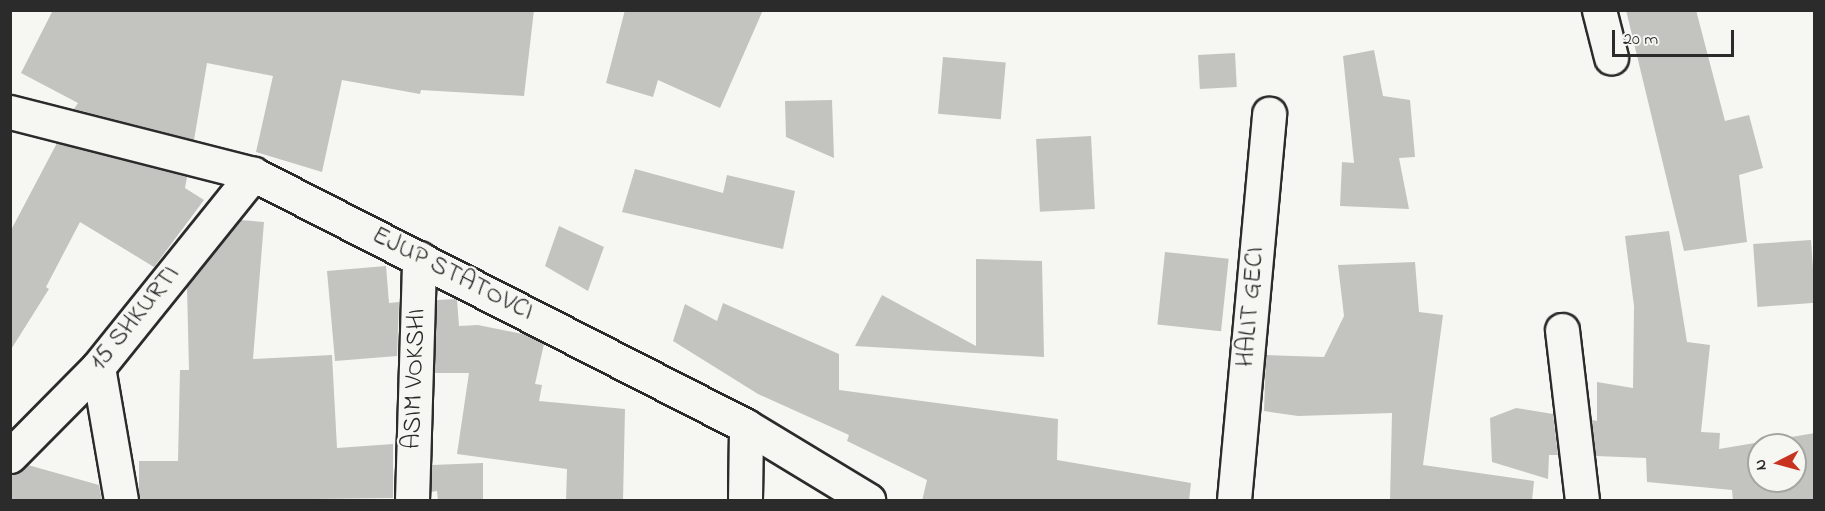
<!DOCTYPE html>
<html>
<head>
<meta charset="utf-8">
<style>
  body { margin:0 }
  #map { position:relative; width:1825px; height:511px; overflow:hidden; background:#f6f6f2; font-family:"Indie Flower",sans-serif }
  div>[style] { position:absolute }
  .building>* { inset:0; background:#c3c3c0; transform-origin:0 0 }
  .roads { filter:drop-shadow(2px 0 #2b2b2b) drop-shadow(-2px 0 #2b2b2b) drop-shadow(0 2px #2b2b2b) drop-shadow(0 -2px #2b2b2b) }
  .minor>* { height:33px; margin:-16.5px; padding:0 16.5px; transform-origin:16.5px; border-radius:16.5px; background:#f6f6f2 }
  span { translate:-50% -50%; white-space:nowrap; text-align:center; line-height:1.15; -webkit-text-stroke:4.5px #f6f6f2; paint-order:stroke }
  .street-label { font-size:26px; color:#2b2b2b }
  .frame { position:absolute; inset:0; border:12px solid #2b2b2b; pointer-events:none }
  .north { position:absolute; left:1747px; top:433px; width:60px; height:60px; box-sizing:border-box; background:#f6f6f2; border:2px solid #a5a5a2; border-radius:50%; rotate:264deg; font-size:16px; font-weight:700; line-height:24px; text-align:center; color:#2b2b2b }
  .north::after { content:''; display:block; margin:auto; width:21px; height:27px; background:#c8321e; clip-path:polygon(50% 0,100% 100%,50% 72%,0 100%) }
  .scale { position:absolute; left:1612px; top:30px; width:122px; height:27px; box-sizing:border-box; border:3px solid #2b2b2b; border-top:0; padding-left:8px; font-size:18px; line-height:21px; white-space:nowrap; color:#2b2b2b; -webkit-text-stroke:4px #f6f6f2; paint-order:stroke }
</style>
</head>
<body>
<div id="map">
  <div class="building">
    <i style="clip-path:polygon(53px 10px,534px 10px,524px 96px,421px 90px,420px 94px,342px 80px,322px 172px,256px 152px,273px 76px,207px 63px,194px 140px,74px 109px,78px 103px,21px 73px)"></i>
    <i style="clip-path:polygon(625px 10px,763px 10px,720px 108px,658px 80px,653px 97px,606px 83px)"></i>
    <i style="clip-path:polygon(1626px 10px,1696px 10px,1725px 121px,1749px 115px,1763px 168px,1739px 175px,1747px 242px,1684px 251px)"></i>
    <i style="clip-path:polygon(1374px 50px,1383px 96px,1410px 100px,1415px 157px,1399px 158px,1409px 209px,1340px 206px,1342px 162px,1354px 163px,1343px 56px)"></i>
    <i style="left:1235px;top:53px;width:34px;height:37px;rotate:87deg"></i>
    <i style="left:943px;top:57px;width:63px;height:57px;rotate:5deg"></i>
    <i style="clip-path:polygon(832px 100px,834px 158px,786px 137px,785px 101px)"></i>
    <i style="left:1091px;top:136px;width:73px;height:55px;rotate:87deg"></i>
    <i style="clip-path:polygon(57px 143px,187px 177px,185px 188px,204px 200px,154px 267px,80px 222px,46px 287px,49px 289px,10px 351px,10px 232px)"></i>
    <i style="clip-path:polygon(635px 169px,723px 193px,727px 175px,795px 191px,783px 249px,622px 212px)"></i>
    <i style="clip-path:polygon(240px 220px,264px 222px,253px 359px,332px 355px,337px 448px,393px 444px,393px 498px,139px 501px,139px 461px,178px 461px,180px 370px,189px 370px,187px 287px)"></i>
    <i style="clip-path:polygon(559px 226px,604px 247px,588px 291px,545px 266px)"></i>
    <i style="clip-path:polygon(evenodd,1669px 231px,1687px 342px,1710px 345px,1701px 432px,1720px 433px,1719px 449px,1815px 433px,1815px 501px,1733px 501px,1732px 490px,1647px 482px,1646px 458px,1596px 456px,1592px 420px,1597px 421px,1597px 382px,1633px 388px,1634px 306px,1625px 236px,1669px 231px,1759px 445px,1795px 445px,1795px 481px,1759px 481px,1759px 445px)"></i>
    <i style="left:1811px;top:240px;width:63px;height:58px;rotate:86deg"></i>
    <i style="left:1165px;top:252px;width:64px;height:73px;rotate:6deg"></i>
    <i style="clip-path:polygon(976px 259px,1042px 261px,1044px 357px,855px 346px,882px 295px,976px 346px)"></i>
    <i style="clip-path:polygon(1415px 262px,1419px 312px,1443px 315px,1423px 465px,1534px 481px,1532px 501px,1390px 501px,1392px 413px,1298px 416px,1264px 411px,1266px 355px,1324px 357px,1344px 316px,1338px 265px)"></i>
    <i style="clip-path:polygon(386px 266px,389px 303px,399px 302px,397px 356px,335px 361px,327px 271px)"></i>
    <i style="clip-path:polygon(457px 299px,459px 326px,478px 325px,527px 335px,544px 344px,535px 384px,542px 385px,539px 401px,625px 409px,623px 501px,566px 501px,567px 469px,457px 454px,469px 373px,434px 373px,437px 300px)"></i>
    <i style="clip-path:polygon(723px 303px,839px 354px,839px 390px,1058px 419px,1057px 460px,1191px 483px,1189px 501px,922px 501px,927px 480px,847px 441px,849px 435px,758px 394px,673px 341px,685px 304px,717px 321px)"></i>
    <i style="clip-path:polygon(1516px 408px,1553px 414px,1558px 455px,1549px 455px,1548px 479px,1492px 462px,1490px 418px)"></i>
    <i style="clip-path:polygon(483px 463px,483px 501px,438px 501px,437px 491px,431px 492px,432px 465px)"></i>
    <i style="clip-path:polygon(28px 465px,99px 485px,102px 501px,10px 501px,10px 474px)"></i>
  </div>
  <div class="roads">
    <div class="minor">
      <i style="left:1599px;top:10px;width:49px;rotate:75.7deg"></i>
      <i style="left:10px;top:112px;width:251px;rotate:14.3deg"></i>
      <i style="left:253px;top:174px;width:554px;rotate:27.07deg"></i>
      <i style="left:746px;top:426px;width:143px;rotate:31.2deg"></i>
      <i style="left:1562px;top:330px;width:171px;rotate:83.3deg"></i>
      <i style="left:98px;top:367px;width:135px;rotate:80.2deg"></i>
      <i style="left:10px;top:456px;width:125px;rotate:-45.3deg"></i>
      <i style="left:98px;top:367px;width:248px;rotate:-51.2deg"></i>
      <i style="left:412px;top:500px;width:242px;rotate:-88.3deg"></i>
      <i style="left:745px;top:500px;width:74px;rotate:-89.2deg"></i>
      <i style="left:1234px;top:500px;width:388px;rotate:-84.8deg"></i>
    </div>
  </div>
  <div class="street-label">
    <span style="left:452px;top:275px;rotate:27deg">EJUP STATOVCI</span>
    <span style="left:1252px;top:307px;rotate:-85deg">HALIT GECI</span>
    <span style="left:136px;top:319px;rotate:-51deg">15 SHKURTI</span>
    <span style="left:416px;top:379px;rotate:-88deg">ASIM VOKSHI</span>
  </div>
  <div class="frame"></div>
  <div class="north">N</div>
  <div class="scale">20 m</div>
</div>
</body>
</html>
